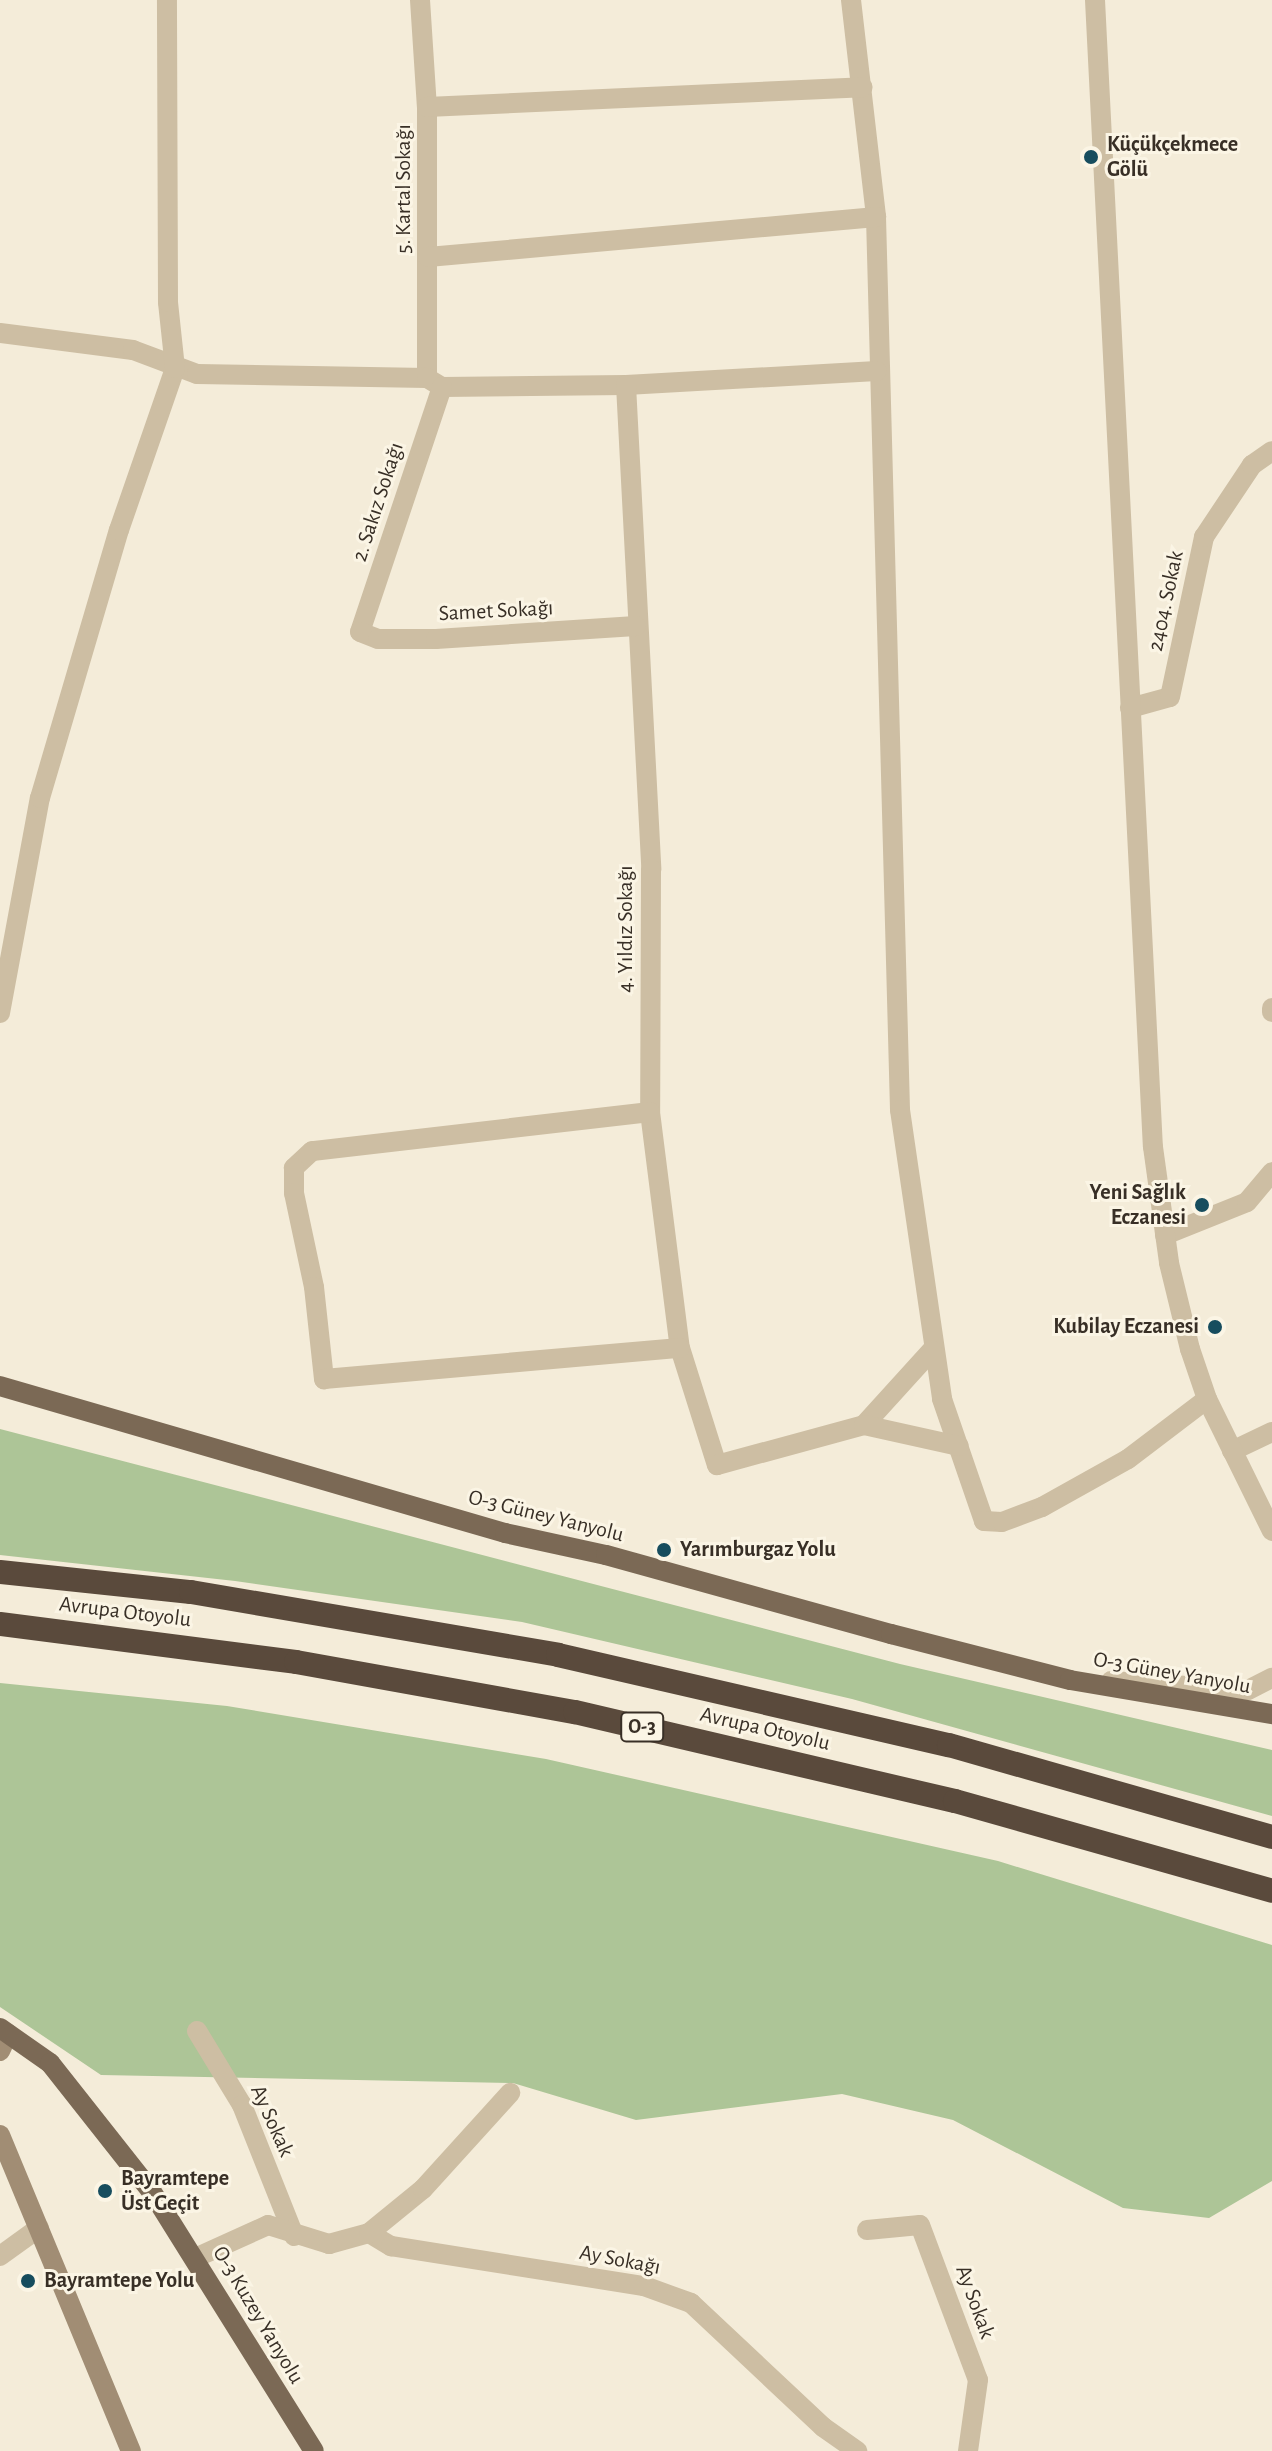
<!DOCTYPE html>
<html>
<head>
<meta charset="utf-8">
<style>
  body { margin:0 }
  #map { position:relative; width:1272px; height:2451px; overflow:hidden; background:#f4ecd9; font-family:"Alegreya Sans",sans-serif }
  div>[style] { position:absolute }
  .green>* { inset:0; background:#adc597 }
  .minor>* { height:20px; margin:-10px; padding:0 10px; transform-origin:10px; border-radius:10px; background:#cdbea3 }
  .tertiary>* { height:20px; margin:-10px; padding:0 10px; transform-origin:10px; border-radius:10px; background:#cdbea3 }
  .secondary>* { height:20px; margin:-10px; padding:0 10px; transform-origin:10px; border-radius:10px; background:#a18d74 }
  .primary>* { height:20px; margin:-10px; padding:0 10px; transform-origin:10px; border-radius:10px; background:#7b6955 }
  .motorway>* { height:24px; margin:-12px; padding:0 12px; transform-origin:12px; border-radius:12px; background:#5a4a3c }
  .dots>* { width:22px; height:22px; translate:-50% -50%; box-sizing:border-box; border:4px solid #fbf5e5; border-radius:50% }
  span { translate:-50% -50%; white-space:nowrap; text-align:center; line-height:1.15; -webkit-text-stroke:6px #fbf5e5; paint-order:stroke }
  .shield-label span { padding:2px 6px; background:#fbf5e5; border:2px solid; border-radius:6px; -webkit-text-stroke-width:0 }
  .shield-label { font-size:20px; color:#382f26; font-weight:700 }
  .poi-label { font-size:22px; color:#382f26; font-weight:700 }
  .left { translate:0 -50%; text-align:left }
  .right { translate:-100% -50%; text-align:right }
  .street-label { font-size:22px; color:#382f26 }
</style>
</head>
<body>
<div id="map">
  <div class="green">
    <i style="clip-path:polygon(0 1429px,900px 1664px,1272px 1750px,1272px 1816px,852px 1699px,522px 1622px,235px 1581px,0 1555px)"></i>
    <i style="clip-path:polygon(0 1683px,227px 1706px,546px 1759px,998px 1861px,1272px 1945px,1272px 2181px,1209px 2218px,1123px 2208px,953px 2120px,842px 2094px,636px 2120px,513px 2083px,101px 2075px,0 2007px)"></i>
  </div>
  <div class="minor">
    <i style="left:420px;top:0;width:107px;rotate:86.3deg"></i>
    <i style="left:427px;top:107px;width:271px;rotate:90deg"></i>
    <i style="left:851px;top:0;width:218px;rotate:83.4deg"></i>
    <i style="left:876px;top:217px;width:893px;rotate:88.46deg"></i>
    <i style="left:900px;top:1110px;width:292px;rotate:81.7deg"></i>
    <i style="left:942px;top:1399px;width:129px;rotate:71deg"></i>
    <i style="left:984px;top:1521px;width:18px;rotate:3deg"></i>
    <i style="left:1002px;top:1522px;width:43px;rotate:-20.6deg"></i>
    <i style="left:1042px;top:1507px;width:98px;rotate:-29.2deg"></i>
    <i style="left:1128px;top:1459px;width:99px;rotate:-37.2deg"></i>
    <i style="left:427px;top:107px;width:436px;rotate:-2.6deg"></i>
    <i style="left:428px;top:257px;width:450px;rotate:-5.1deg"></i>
    <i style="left:0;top:333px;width:134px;rotate:7.3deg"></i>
    <i style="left:133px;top:350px;width:68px;rotate:20.6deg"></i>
    <i style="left:197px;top:374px;width:230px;rotate:1deg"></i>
    <i style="left:427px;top:378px;width:17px;rotate:31deg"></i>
    <i style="left:442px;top:387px;width:184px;rotate:-0.6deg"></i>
    <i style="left:626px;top:385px;width:251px;rotate:-3.2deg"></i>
    <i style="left:626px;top:385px;width:485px;rotate:87deg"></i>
    <i style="left:651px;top:869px;width:243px;rotate:90.2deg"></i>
    <i style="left:650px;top:1112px;width:238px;rotate:82.8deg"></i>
    <i style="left:680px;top:1348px;width:123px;rotate:72.5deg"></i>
    <i style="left:717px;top:1465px;width:152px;rotate:-15.2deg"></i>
    <i style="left:864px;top:1425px;width:101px;rotate:-47.8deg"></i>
    <i style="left:442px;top:387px;width:258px;rotate:108.5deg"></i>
    <i style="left:360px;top:632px;width:19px;rotate:21deg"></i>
    <i style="left:378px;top:639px;width:58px"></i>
    <i style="left:436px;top:639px;width:200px;rotate:-3.7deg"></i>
    <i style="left:1130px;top:708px;width:41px;rotate:-15.4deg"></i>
    <i style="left:1170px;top:697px;width:164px;rotate:-78deg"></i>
    <i style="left:1204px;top:537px;width:87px;rotate:-56.3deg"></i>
    <i style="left:1252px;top:465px;width:24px;rotate:-35deg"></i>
    <i style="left:1272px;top:1008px;width:4px;rotate:90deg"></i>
    <i style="left:0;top:1013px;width:219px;rotate:-79.5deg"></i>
    <i style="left:40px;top:798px;width:279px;rotate:-73.6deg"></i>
    <i style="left:119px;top:530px;width:171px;rotate:-70.9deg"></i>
    <i style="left:175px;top:368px;width:66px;rotate:-96.1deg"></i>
    <i style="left:168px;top:302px;width:302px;rotate:-90.2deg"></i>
    <i style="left:650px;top:1112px;width:340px;rotate:173.4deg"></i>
    <i style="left:312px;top:1151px;width:25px;rotate:137deg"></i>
    <i style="left:294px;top:1168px;width:25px;rotate:90deg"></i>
    <i style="left:294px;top:1193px;width:96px;rotate:78deg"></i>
    <i style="left:314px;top:1287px;width:93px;rotate:83.8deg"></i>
    <i style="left:324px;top:1379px;width:357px;rotate:-5deg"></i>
    <i style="left:1165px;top:1235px;width:88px;rotate:-21.9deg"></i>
    <i style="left:1247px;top:1202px;width:39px;rotate:-50deg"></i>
    <i style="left:864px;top:1425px;width:97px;rotate:12.5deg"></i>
    <i style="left:1232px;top:1451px;width:44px;rotate:-25.4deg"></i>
    <i style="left:197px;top:2031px;width:87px;rotate:58.7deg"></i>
    <i style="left:242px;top:2105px;width:141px;rotate:68.3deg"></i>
    <i style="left:867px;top:2230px;width:53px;rotate:-5.4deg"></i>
    <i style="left:920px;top:2225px;width:165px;rotate:69.5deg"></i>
    <i style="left:978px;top:2380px;width:72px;rotate:98deg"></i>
    <i style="left:369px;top:2233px;width:26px;rotate:31deg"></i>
    <i style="left:391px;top:2246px;width:256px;rotate:9deg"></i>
    <i style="left:644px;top:2286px;width:50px;rotate:19.9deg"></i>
    <i style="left:691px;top:2303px;width:181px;rotate:43.2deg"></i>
    <i style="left:823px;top:2427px;width:42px;rotate:35.2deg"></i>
    <i style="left:0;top:2256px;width:48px;rotate:-35.7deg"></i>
    <i style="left:195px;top:2258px;width:80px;rotate:-24.3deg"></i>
    <i style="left:268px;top:2225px;width:64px;rotate:17.3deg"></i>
    <i style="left:329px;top:2244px;width:41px;rotate:-15.4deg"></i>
    <i style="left:369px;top:2233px;width:70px;rotate:-39.2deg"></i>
    <i style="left:423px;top:2189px;width:130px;rotate:-47.8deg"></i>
  </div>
  <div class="tertiary">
    <i style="left:1095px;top:0;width:1148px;rotate:87.11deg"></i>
    <i style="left:1153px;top:1147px;width:117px;rotate:82.1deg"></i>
    <i style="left:1169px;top:1263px;width:89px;rotate:76.3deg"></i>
    <i style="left:1190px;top:1349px;width:53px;rotate:71.2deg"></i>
    <i style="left:1207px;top:1399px;width:147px;rotate:63.8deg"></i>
    <i style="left:1111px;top:1681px;width:137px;rotate:3.8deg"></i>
    <i style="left:1248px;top:1690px;width:27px;rotate:-27deg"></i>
  </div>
  <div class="secondary">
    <i style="left:0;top:2051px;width:19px;rotate:-65deg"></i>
    <i style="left:0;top:2135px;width:342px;rotate:67.5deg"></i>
  </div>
  <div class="primary">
    <i style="left:0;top:1386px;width:526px;rotate:16.23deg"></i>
    <i style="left:505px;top:1533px;width:103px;rotate:12.3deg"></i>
    <i style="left:606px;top:1555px;width:296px;rotate:15.5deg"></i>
    <i style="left:891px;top:1634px;width:185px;rotate:14.4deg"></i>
    <i style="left:1070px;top:1680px;width:205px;rotate:9.6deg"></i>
    <i style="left:0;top:2028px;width:61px;rotate:35deg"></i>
    <i style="left:50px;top:2063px;width:164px;rotate:51.7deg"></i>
    <i style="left:152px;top:2192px;width:305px;rotate:58deg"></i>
  </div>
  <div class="motorway">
    <i style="left:0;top:1572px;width:192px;rotate:6deg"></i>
    <i style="left:191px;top:1592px;width:372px;rotate:9.7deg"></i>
    <i style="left:558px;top:1655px;width:401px;rotate:13deg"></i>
    <i style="left:949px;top:1745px;width:336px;rotate:15.9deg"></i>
    <i style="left:0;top:1624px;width:298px;rotate:7.3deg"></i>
    <i style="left:296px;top:1662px;width:283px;rotate:10.2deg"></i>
    <i style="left:575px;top:1712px;width:390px;rotate:13.2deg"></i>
    <i style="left:955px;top:1801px;width:330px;rotate:15.8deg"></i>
  </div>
  <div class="dots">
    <i style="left:1091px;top:157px;background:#174d5e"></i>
    <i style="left:1202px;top:1205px;background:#174d5e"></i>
    <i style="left:1215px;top:1327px;background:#174d5e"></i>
    <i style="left:664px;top:1550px;background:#174d5e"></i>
    <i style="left:105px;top:2191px;background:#174d5e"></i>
    <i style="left:28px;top:2281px;background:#174d5e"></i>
  </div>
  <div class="shield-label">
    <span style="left:642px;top:1727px">O-3</span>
  </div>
  <div class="poi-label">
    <span class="left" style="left:1107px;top:157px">Küçükçekmece<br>Gölü</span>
    <span class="right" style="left:1186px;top:1205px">Yeni Sağlık<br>Eczanesi</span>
    <span class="right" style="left:1199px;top:1327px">Kubilay Eczanesi</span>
    <span class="left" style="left:680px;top:1550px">Yarımburgaz Yolu</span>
    <span class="left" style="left:121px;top:2191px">Bayramtepe<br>Üst Geçit</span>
    <span class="left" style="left:44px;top:2281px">Bayramtepe Yolu</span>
  </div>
  <div class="street-label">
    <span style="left:404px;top:189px;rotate:-90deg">5. Kartal Sokağı</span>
    <span style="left:378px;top:502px;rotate:-72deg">2. Sakız Sokağı</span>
    <span style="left:1166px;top:601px;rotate:-78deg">2404. Sokak</span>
    <span style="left:496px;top:611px;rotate:-3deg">Samet Sokağı</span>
    <span style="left:626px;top:929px;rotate:-90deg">4. Yıldız Sokağı</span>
    <span style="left:546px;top:1516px;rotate:14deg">O-3 Güney Yanyolu</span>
    <span style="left:125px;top:1612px;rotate:7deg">Avrupa Otoyolu</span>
    <span style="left:1172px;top:1673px;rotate:10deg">O-3 Güney Yanyolu</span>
    <span style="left:765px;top:1729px;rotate:13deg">Avrupa Otoyolu</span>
    <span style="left:272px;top:2121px;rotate:66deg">Ay Sokak</span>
    <span style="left:620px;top:2260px;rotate:11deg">Ay Sokağı</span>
    <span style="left:975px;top:2302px;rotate:70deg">Ay Sokak</span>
    <span style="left:258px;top:2315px;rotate:59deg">O-3 Kuzey Yanyolu</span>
  </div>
</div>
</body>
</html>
